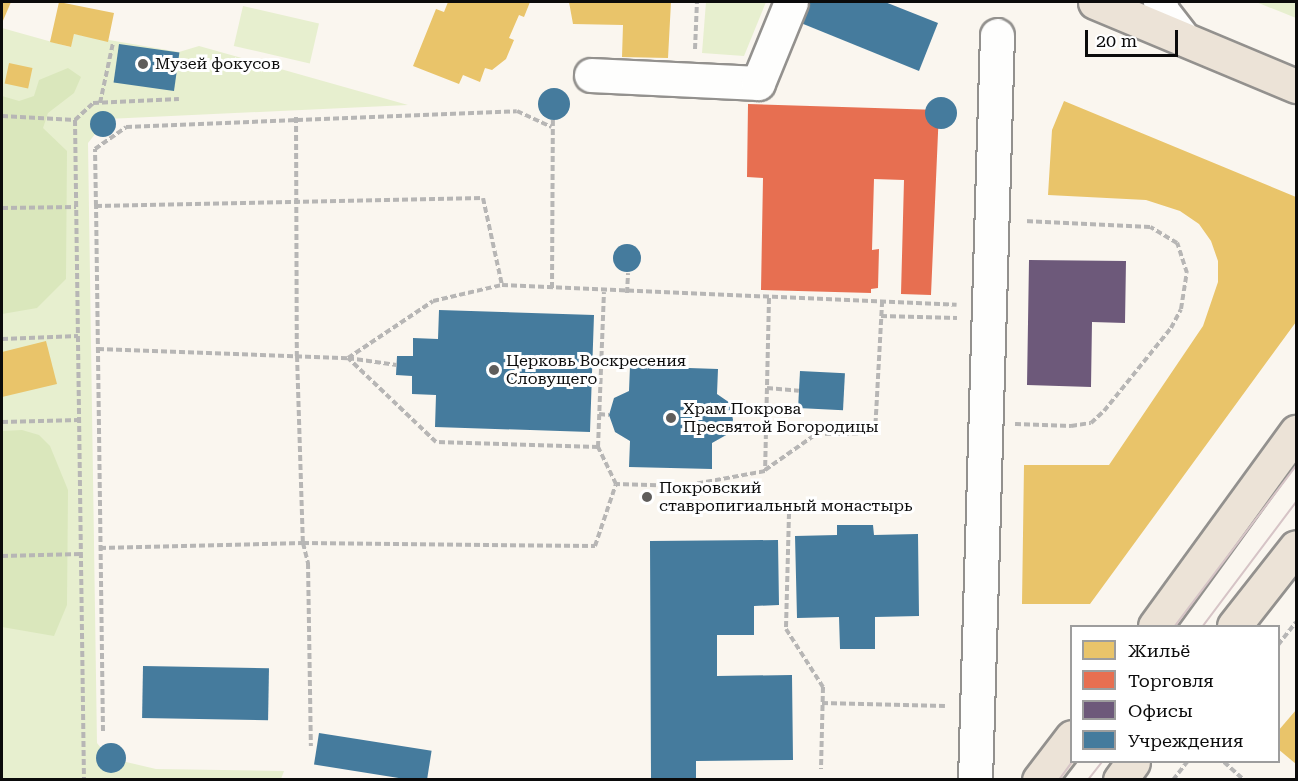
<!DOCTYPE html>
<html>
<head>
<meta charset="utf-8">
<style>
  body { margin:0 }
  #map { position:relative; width:1298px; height:781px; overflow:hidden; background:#faf6ef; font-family:"Roboto Serif",serif }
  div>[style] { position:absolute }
  .green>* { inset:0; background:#e7efcf; transform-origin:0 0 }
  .forest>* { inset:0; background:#dae7bc }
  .homes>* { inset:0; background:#e9c46a; transform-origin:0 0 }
  .shops>* { inset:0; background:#e76f51 }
  .offices>* { inset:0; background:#6d597a }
  .public>* { inset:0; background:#457b9d; transform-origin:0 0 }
  .round { border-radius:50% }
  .path>* { height:4px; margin-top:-2px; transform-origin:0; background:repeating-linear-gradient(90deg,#b7b6b5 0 6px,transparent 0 9px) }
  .roads { filter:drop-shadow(2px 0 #93918e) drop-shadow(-2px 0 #93918e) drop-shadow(0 2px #93918e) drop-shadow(0 -2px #93918e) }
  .minor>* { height:33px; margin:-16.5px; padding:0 16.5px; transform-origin:16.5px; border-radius:16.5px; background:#fefefd }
  .major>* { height:33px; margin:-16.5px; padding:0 16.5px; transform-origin:16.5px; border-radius:16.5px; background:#ece3d7 }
  .tram>* { height:1.5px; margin:-0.75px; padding:0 0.75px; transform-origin:0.75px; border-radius:0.75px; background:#d6c4c6 }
  .dots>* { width:16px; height:16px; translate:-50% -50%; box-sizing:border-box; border:3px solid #fff; border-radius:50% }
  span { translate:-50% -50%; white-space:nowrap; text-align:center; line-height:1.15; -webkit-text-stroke:6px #fff; paint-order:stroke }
  .poi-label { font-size:16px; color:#0b0b0b }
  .left { translate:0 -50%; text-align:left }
  .frame { position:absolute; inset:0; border:3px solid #0b0b0b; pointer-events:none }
  .legend { position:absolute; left:1070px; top:625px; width:210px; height:138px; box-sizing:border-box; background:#fff; border:2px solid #9d9d9d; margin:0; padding:8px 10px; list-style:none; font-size:18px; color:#0b0b0b }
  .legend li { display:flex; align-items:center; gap:12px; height:30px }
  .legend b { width:30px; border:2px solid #9d9d9d }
  .scale { position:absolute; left:1085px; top:30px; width:93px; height:27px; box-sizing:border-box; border:3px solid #0b0b0b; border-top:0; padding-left:8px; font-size:18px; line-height:21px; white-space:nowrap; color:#0b0b0b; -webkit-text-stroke:4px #fff; paint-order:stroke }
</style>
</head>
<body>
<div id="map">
  <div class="green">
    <i style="clip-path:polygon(706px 2px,766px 2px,744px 56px,702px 53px)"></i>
    <i style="clip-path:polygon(1256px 2px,1296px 2px,1296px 18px)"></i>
    <i style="left:243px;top:6px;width:78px;height:41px;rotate:13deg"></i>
    <i style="clip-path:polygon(2px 28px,70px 47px,74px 34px,179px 52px,199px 46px,408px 105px,107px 119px,88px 143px,97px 743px,109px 758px,156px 769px,284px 771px,281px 779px,2px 779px)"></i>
  </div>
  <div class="forest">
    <i style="clip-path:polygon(68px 68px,81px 77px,74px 93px,48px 113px,43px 128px,67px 151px,66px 279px,37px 308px,2px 314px,2px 96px,19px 101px,34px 96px,39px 80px)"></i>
    <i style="clip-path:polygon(22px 430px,39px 435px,50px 446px,68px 490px,67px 605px,54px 636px,2px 627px,2px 431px)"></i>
  </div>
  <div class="homes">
    <i style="clip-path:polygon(2px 2px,11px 2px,2px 23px)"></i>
    <i style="clip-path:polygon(59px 2px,114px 13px,108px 42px,74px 34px,71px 47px,50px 42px)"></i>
    <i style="clip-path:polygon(448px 2px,530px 2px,524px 17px,519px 15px,509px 38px,514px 40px,506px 59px,492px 70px,485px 68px,480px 82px,463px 75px,459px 84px,413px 66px,436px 9px,444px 12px)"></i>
    <i style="clip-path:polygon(569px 2px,671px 2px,668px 58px,622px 57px,623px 25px,573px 24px)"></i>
    <i style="left:9px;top:63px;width:24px;height:21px;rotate:12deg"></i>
    <i style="clip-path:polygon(1064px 101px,1296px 197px,1296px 322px,1090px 604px,1022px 604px,1024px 465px,1109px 465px,1203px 326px,1218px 282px,1218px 261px,1211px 241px,1199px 224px,1180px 211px,1146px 200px,1048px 195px,1052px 130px)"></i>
    <i style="clip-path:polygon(46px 341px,57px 384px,2px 397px,2px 352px)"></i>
    <i style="clip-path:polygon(1296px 710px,1296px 764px,1278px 749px,1278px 731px)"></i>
  </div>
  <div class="shops">
    <i style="clip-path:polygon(748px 104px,939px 110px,931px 295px,901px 294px,904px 180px,874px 179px,872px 250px,879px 249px,878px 288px,871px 289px,871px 293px,761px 290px,763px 178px,747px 177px)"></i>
  </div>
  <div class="offices">
    <i style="clip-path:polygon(1029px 260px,1126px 261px,1125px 323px,1092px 322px,1091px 387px,1027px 385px)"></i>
  </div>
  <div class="public">
    <i style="clip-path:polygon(798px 2px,885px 2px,938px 23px,919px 71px,791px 19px)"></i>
    <i style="left:119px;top:44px;width:61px;height:39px;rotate:8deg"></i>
    <i class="round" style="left:538px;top:88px;width:32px;height:32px"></i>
    <i class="round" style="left:925px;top:97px;width:32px;height:32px"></i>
    <i class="round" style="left:90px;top:111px;width:26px;height:26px"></i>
    <i class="round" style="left:613px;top:244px;width:28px;height:28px"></i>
    <i style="clip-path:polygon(439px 310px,594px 315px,590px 432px,435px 427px,436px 395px,412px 394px,412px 376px,396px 375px,397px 356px,413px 356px,413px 338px,438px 339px)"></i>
    <i style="clip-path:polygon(630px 366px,718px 369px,717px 394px,730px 403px,733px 420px,728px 434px,712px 443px,712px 469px,629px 467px,630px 441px,615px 432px,609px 415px,614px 398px,629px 391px)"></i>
    <i style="left:800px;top:371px;width:45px;height:37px;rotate:3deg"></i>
    <i style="clip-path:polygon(837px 525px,873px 525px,874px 535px,918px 534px,919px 616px,875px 617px,875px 649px,840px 649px,839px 617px,797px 618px,795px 536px,837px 535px)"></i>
    <i style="clip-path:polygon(778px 540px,779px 605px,754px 606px,754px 635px,717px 635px,717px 676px,792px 675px,793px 760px,696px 761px,696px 780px,651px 780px,650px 541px)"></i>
    <i style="left:143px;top:666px;width:126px;height:52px;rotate:1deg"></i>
    <i style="left:319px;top:733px;width:114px;height:32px;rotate:9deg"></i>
    <i class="round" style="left:96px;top:743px;width:30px;height:30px"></i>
  </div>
  <div class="path">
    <i style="left:695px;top:49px;width:47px;rotate:-87.6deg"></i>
    <i style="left:100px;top:103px;width:61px;rotate:-77.8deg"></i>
    <i style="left:2px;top:116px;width:73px;rotate:3.1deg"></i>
    <i style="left:75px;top:120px;width:660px;rotate:89.22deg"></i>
    <i style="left:296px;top:117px;width:239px;rotate:89.8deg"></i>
    <i style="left:297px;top:356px;width:187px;rotate:88.2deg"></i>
    <i style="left:303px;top:543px;width:21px;rotate:76deg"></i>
    <i style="left:308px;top:563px;width:183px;rotate:89.1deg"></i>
    <i style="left:75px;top:120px;width:25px;rotate:-43deg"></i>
    <i style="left:93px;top:103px;width:86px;rotate:-2.7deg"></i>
    <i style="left:96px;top:206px;width:57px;rotate:-91deg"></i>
    <i style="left:95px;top:149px;width:38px;rotate:-35deg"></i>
    <i style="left:126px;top:127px;width:391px;rotate:-2.3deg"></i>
    <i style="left:517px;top:111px;width:38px;rotate:25deg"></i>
    <i style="left:2px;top:208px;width:74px;rotate:-0.8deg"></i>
    <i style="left:552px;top:288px;width:168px;rotate:-89.7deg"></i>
    <i style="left:627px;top:293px;width:20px;rotate:-87deg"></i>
    <i style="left:769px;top:298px;width:173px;rotate:91.3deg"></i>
    <i style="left:765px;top:471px;width:83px;rotate:169.6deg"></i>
    <i style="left:683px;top:486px;width:67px;rotate:-178.3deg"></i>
    <i style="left:616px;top:484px;width:41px;rotate:-115.9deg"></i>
    <i style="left:598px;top:447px;width:162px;rotate:-178.2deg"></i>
    <i style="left:436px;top:442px;width:122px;rotate:-136.3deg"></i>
    <i style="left:348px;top:358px;width:102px;rotate:-33.8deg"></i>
    <i style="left:433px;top:301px;width:71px;rotate:-13.1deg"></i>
    <i style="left:502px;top:285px;width:455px;rotate:2.5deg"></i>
    <i style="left:881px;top:316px;width:76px;rotate:1.5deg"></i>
    <i style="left:2px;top:339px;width:76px;rotate:-2.3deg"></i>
    <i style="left:98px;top:349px;width:250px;rotate:2.1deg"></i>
    <i style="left:348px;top:358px;width:49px;rotate:8.1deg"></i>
    <i style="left:767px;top:388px;width:32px;rotate:5deg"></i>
    <i style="left:599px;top:414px;width:10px;rotate:6deg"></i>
    <i style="left:2px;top:422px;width:77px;rotate:-1.5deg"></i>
    <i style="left:1015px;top:424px;width:56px;rotate:2deg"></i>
    <i style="left:1071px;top:426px;width:20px;rotate:-9deg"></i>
    <i style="left:1091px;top:423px;width:18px;rotate:-43deg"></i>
    <i style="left:1104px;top:411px;width:107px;rotate:-51.1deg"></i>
    <i style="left:1171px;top:328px;width:21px;rotate:-62deg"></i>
    <i style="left:1181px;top:309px;width:36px;rotate:-81deg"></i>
    <i style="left:1187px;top:273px;width:32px;rotate:-108deg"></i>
    <i style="left:1177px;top:243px;width:31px;rotate:-149deg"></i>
    <i style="left:1150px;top:227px;width:126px;rotate:-177.3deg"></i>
    <i style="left:598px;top:447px;width:155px;rotate:-87.8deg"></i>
    <i style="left:765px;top:470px;width:62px;rotate:-35.2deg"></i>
    <i style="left:816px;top:434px;width:59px;rotate:-1deg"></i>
    <i style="left:875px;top:433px;width:131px;rotate:-86.9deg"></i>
    <i style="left:789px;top:513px;width:116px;rotate:91.5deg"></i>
    <i style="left:786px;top:629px;width:69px;rotate:57.5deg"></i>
    <i style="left:823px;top:687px;width:82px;rotate:91.4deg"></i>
    <i style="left:100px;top:548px;width:203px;rotate:-1.4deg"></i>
    <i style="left:303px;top:543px;width:292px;rotate:0.6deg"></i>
    <i style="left:595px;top:546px;width:65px;rotate:-71.3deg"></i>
    <i style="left:2px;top:556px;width:79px;rotate:-1.5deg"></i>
    <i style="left:1278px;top:645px;width:29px;rotate:-52deg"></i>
    <i style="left:822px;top:703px;width:123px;rotate:1.4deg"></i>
    <i style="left:103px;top:731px;width:525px;rotate:-90.76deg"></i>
    <i style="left:96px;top:206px;width:387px;rotate:-1.2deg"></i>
    <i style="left:483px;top:198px;width:89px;rotate:77.7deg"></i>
    <i style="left:1224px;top:762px;width:27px;rotate:42deg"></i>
    <i style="left:1173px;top:780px;width:23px;rotate:-52deg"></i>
  </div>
  <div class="roads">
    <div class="minor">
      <i style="left:1160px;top:2px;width:9px;rotate:77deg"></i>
      <i style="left:1162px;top:11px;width:34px;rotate:52deg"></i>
      <i style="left:591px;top:75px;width:167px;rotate:2.7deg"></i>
      <i style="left:758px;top:83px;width:87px;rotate:-67.8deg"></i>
      <i style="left:975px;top:780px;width:745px;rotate:-88.31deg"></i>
    </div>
    <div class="major">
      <i style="left:1095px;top:2px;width:218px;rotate:22.7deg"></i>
      <i style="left:1155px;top:626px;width:240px;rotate:-54deg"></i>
      <i style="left:1234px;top:626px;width:100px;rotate:-51.9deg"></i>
      <i style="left:1039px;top:780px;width:54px;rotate:-52.5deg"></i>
      <i style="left:1120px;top:780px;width:22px;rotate:-54deg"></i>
    </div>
  </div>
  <div class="tram">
    <i style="left:1175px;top:626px;width:201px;rotate:-52.9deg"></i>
    <i style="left:1203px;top:626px;width:155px;rotate:-53.1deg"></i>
    <i style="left:1059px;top:780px;width:22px;rotate:-54deg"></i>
    <i style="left:1088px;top:780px;width:23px;rotate:-52deg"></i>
  </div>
  <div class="dots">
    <i style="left:143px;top:64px;background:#5f5d5b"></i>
    <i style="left:494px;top:370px;background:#5f5d5b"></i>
    <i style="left:671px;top:418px;background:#5f5d5b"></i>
    <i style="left:647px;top:497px;background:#5f5d5b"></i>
  </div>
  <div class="poi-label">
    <span class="left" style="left:155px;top:64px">Музей фокусов</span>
    <span class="left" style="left:506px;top:370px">Церковь Воскресения<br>Словущего</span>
    <span class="left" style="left:683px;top:418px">Храм Покрова<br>Пресвятой Богородицы</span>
    <span class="left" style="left:659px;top:497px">Покровский<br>ставропигиальный монастырь</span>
  </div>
  <div class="frame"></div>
  <ul class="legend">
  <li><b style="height:16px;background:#e9c46a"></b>Жильё</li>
  <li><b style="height:16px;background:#e76f51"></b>Торговля</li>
  <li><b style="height:16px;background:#6d597a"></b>Офисы</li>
  <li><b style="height:16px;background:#457b9d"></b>Учреждения</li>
  </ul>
  <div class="scale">20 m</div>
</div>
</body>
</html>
